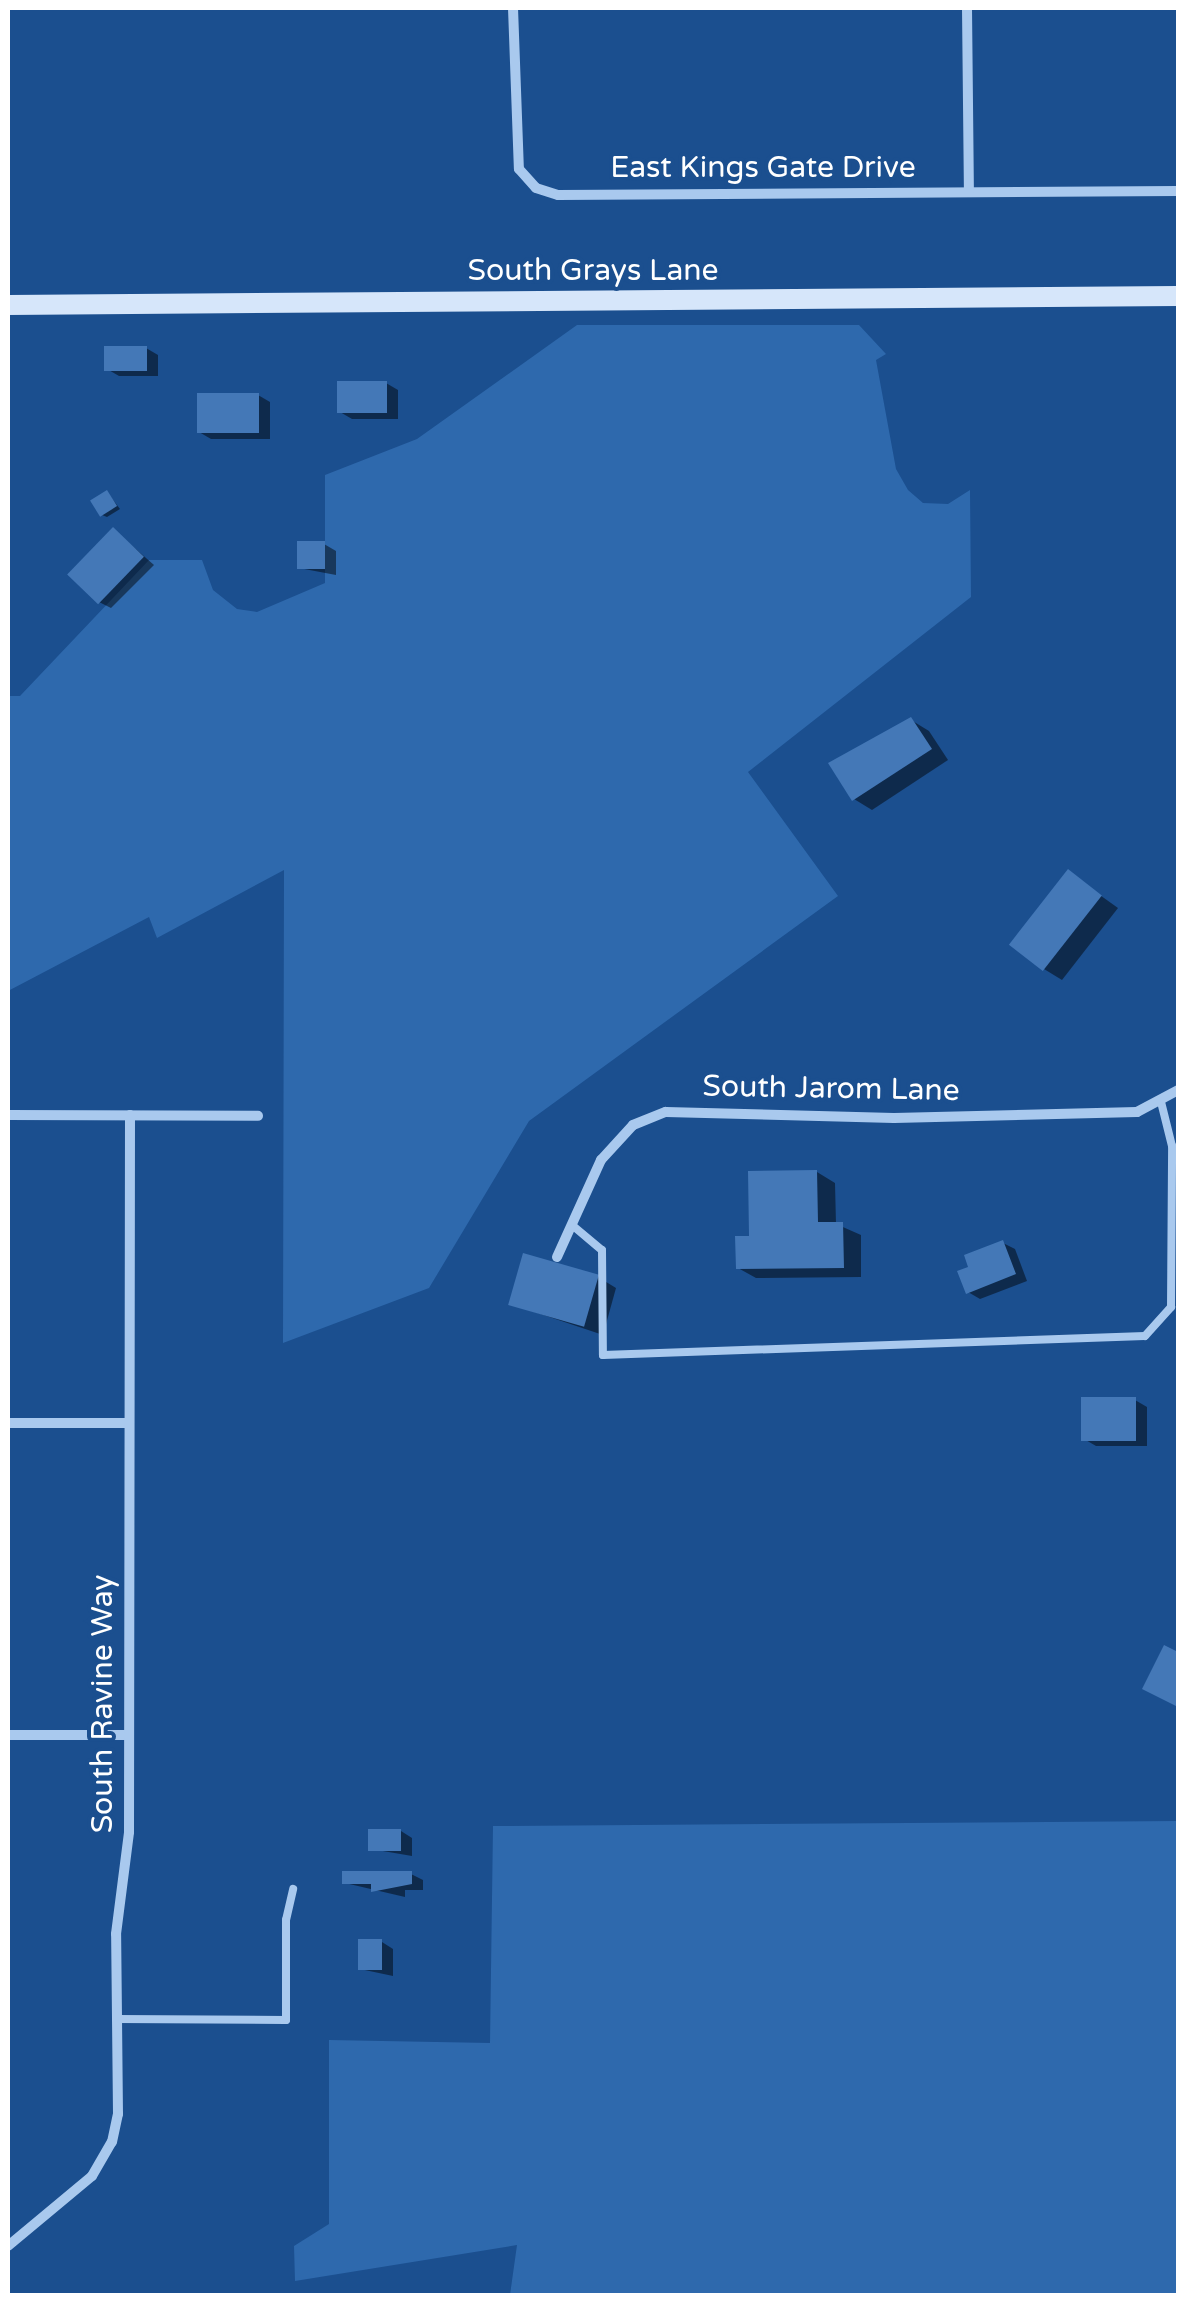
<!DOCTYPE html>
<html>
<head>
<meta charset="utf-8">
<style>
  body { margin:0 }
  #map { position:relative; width:1186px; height:2303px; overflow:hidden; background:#1b4f8f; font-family:"Varela Round",sans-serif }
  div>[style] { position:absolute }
  .green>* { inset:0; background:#2e69ad }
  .shadow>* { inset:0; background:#0007 }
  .building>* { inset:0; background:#4478b7; transform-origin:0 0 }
  .lane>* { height:8px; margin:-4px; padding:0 4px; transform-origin:4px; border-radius:4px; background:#a9c9ee }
  .street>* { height:10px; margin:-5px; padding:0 5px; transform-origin:5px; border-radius:5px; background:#a9c9ee }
  .secondary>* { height:20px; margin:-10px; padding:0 10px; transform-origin:10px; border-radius:10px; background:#d6e6fa }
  span { translate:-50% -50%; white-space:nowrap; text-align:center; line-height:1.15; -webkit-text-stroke:8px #1b4f8f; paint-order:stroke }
  .street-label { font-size:30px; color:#fff }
  .frame { position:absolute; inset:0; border:10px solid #fff; pointer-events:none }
</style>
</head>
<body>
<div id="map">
  <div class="green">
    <i style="clip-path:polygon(577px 325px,859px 325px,886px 354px,876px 360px,896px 469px,908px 490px,923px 503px,948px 504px,970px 490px,971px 597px,748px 772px,838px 896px,529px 1121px,429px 1288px,283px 1343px,284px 870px,157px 938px,149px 917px,8px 991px,8px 696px,20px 696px,149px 560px,202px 560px,213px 590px,237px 609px,257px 612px,325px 583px,325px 475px,417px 439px)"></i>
    <i style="clip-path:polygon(1178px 1821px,1178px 2295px,510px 2295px,517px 2245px,295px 2281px,294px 2246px,329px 2224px,329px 2040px,490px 2043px,493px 1826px)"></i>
  </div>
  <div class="shadow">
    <i style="clip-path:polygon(146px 348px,158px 355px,158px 376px,119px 376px,107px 369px)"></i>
    <i style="clip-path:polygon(386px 383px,398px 390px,398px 419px,352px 419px,340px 412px)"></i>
    <i style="clip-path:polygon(258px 395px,270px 402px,270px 439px,211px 439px,199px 432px)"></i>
    <i style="clip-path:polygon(107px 492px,120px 509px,107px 517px,102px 515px)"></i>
    <i style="clip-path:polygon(114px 530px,154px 565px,111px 608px,99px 602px)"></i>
    <i style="clip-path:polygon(324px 544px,336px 551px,336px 575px,299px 568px)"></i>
    <i style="clip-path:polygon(911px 720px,929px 731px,948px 760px,872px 810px,854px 799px)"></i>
    <i style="clip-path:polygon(1069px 873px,1118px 908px,1062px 980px,1044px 969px)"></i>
    <i style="clip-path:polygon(817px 1172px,835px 1183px,836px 1224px,861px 1235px,861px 1277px,756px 1278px,738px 1268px)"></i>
    <i style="clip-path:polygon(1003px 1243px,1015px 1249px,1027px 1281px,980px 1299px,968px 1292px)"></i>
    <i style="clip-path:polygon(598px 1277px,616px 1288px,603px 1335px,511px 1304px)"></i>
    <i style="clip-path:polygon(1135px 1400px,1147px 1407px,1147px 1446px,1096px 1446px,1084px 1439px)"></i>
    <i style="clip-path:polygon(401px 1831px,412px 1838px,412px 1856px,371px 1849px)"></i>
    <i style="clip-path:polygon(411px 1874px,423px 1880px,423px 1890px,405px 1890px,405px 1897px,345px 1883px)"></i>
    <i style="clip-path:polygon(382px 1942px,393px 1949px,393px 1976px,360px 1969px)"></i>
  </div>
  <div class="building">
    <i style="left:104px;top:346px;width:43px;height:25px"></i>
    <i style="left:337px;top:381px;width:50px;height:32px"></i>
    <i style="left:197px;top:393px;width:62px;height:40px"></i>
    <i style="left:107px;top:490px;width:19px;height:20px;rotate:58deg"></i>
    <i style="left:113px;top:527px;width:43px;height:66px;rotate:44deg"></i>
    <i style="left:297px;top:541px;width:28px;height:28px"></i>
    <i style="clip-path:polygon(911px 717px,932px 749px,852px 801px,828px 763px)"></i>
    <i style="left:1068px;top:869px;width:43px;height:96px;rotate:38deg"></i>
    <i style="clip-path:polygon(817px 1170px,818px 1222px,843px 1222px,844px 1268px,736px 1269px,735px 1236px,749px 1236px,748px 1171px)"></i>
    <i style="clip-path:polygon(1003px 1240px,1016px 1274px,966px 1294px,957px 1271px,968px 1267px,964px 1255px)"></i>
    <i style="left:523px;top:1253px;width:79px;height:54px;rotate:16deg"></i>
    <i style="left:1081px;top:1397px;width:55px;height:44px"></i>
    <i style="clip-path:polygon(1164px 1645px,1178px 1652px,1178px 1707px,1142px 1689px)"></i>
    <i style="left:368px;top:1829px;width:33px;height:22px"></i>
    <i style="clip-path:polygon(342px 1871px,412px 1871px,412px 1884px,371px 1892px,371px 1884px,342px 1884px)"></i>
    <i style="left:358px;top:1939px;width:24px;height:31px"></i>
  </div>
  <div class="lane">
    <i style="left:572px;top:1225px;width:39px;rotate:40deg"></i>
    <i style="left:602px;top:1250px;width:105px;rotate:89.5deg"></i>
    <i style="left:603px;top:1355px;width:542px;rotate:-2.01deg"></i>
    <i style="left:1145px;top:1336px;width:39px;rotate:-48deg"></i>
    <i style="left:1171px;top:1307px;width:161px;rotate:-89.6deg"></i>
    <i style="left:1172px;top:1146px;width:45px;rotate:-104deg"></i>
    <i style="left:116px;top:2019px;width:170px;rotate:0.3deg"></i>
    <i style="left:286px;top:2020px;width:100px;rotate:-90deg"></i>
    <i style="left:286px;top:1920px;width:32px;rotate:-77deg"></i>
  </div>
  <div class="street">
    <i style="left:513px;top:8px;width:161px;rotate:87.9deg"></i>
    <i style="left:519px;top:169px;width:25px;rotate:48deg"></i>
    <i style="left:536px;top:188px;width:23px;rotate:18deg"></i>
    <i style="left:558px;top:195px;width:620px;rotate:-0.37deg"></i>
    <i style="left:967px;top:8px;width:184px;rotate:89.4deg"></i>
    <i style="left:8px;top:1115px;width:250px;rotate:0.2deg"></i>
    <i style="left:557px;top:1257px;width:107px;rotate:-65.6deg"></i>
    <i style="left:601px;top:1160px;width:47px;rotate:-47.6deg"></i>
    <i style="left:633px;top:1125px;width:35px;rotate:-22deg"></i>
    <i style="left:666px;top:1112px;width:228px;rotate:1.5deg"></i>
    <i style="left:894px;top:1118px;width:243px;rotate:-1.4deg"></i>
    <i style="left:1137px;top:1112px;width:47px;rotate:-28.2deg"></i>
    <i style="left:8px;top:1423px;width:121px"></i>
    <i style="left:8px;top:1735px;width:121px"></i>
    <i style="left:8px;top:2246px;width:109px;rotate:-39.8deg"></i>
    <i style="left:92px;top:2176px;width:39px;rotate:-60deg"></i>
    <i style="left:112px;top:2142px;width:29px;rotate:-78deg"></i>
    <i style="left:118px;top:2114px;width:180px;rotate:-90.6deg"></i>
    <i style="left:116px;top:1934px;width:103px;rotate:-82.7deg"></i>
    <i style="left:129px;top:1832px;width:717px;rotate:-89.92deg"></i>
  </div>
  <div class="secondary">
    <i style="left:8px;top:305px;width:1170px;rotate:-0.44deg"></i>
  </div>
  <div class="street-label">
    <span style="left:763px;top:168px">East Kings Gate Drive</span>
    <span style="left:593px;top:271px">South Grays Lane</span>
    <span style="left:831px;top:1089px;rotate:1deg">South Jarom Lane</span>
    <span style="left:103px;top:1704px;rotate:-90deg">South Ravine Way</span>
  </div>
  <div class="frame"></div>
</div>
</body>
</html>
